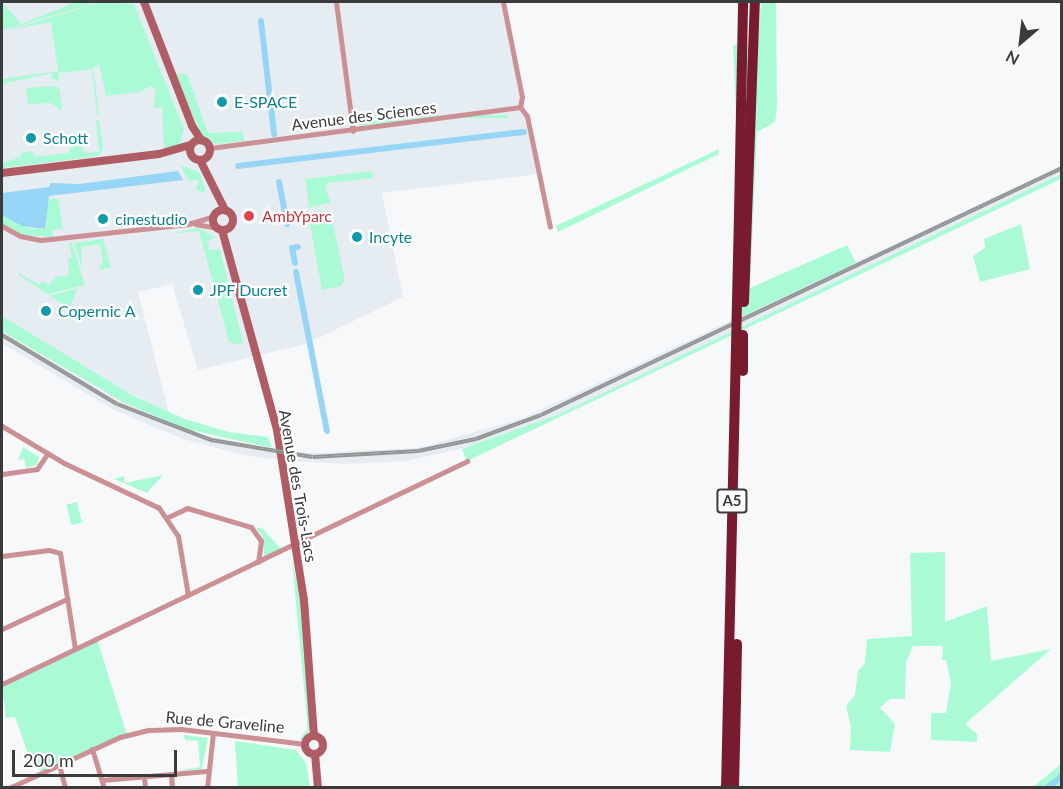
<!DOCTYPE html>
<html>
<head>
<meta charset="utf-8">
<style>
  body { margin:0 }
  #map { position:relative; width:1063px; height:789px; overflow:hidden; background:#f7f8f9; font-family:Lato,sans-serif }
  div>[style] { position:absolute }
  .built>* { inset:0; background:#e5edf3 }
  .green>* { inset:0; background:#aafbd5; transform-origin:0 0 }
  .water>* { inset:0; background:#96d5f6 }
  .canal>* { height:6px; margin:-3px; padding:0 3px; transform-origin:3px; border-radius:3px; background:#96d5f6 }
  .street>* { height:5px; margin:-2.5px; padding:0 2.5px; transform-origin:2.5px; border-radius:2.5px; background:#cb9094 }
  .secondary>* { height:8px; margin:-4px; padding:0 4px; transform-origin:4px; border-radius:4px; background:#af5c65 }
  .secondary>.ring { margin:-4px; padding:0; box-sizing:content-box; background:none; border:8px solid #af5c65; border-radius:50% }
  .highway>* { height:10px; margin:-5px; padding:0 5px; transform-origin:5px; border-radius:5px; background:#781b2e }
  .rail>* { height:4px; margin-top:-2px; transform-origin:0; background:repeating-linear-gradient(90deg,#fff 0 4.5px,#939494 0 9px); box-sizing:border-box; border-block:2px solid #939494 }
  .highway-bridge>* { height:10px; margin:-5px; padding:0 5px; transform-origin:5px; border-radius:5px; background:#781b2e }
  .dots>* { width:16px; height:16px; translate:-50% -50%; box-sizing:border-box; border:3px solid #fff; border-radius:50% }
  span { translate:-50% -50%; white-space:nowrap; text-align:center; line-height:1.15; -webkit-text-stroke:4.5px #fff; paint-order:stroke }
  .shield-label span { padding:2px 4px; background:#fff; border:2px solid; border-radius:4px; -webkit-text-stroke-width:0 }
  .shield-label { font-size:15px; color:#3a3b3b; font-weight:700 }
  .culture-label { font-size:16px; color:#0d838f }
  .left { translate:0 -50%; text-align:left }
  .street-label { font-size:16px; color:#3a3b3b }
  .health-label { font-size:16px; color:#be3a42 }
  .frame { position:absolute; inset:0; border:3px solid #3a3b3b; pointer-events:none }
  .north { position:absolute; left:991px; top:12px; width:60px; height:60px; -webkit-text-stroke:4px #fff; paint-order:stroke; rotate:208deg; font-size:16px; font-weight:700; line-height:24px; text-align:center; color:#3a3b3b }
  .north::after { content:''; display:block; margin:auto; width:21px; height:27px; background:#3a3b3b; clip-path:polygon(50% 0,100% 100%,50% 72%,0 100%) }
  .scale { position:absolute; left:12px; top:750px; width:165px; height:27px; box-sizing:border-box; border:3px solid #3a3b3b; border-top:0; padding-left:8px; font-size:18px; line-height:21px; white-space:nowrap; color:#3a3b3b; -webkit-text-stroke:4px #fff; paint-order:stroke }
</style>
</head>
<body>
<div id="map">
  <div class="built">
    <i style="clip-path:polygon(2px 2px,503px 2px,539px 174px,382px 193px,403px 297px,306px 344px,198px 370px,172px 284px,138px 292px,169px 413px,97px 376px,2px 316px)"></i>
    <i style="clip-path:polygon(1061px 166px,1061px 174px,557px 415px,478px 445px,405px 461px,347px 464px,289px 461px,243px 455px,183px 439px,114px 410px,2px 343px,2px 331px,104px 392px,201px 434px,275px 450px,316px 453px,419px 448px,523px 418px)"></i>
  </div>
  <div class="green">
    <i style="clip-path:polygon(2px 2px,21px 24px,76px 2px,99px 2px,8px 29px,2px 29px)"></i>
    <i style="clip-path:polygon(102px 2px,134px 4px,184px 129px,179px 146px,164px 149px,162px 107px,153px 108px,156px 90px,150px 86px,140px 92px,106px 96px,99px 64px,93px 68px,99px 114px,97px 115px,92px 69px,58px 73px,59px 82px,51px 78px,52px 73px,2px 84px,2px 79px,58px 71px,51px 22px,9px 30px)"></i>
    <i style="clip-path:polygon(761px 2px,776px 2px,777px 106px,775px 122px,757px 132px,750px 288px,847px 245px,856px 263px,731px 322px,737px 143px,733px 45px,758px 44px)"></i>
    <i style="clip-path:polygon(175px 74px,187px 74px,208px 133px,243px 132px,244px 141px,215px 144px,202px 136px)"></i>
    <i style="clip-path:polygon(55px 86px,60px 90px,62px 111px,51px 103px,28px 104px,26px 88px)"></i>
    <i style="clip-path:polygon(438px 113px,438px 117px,360px 126px,356px 123px)"></i>
    <i style="left:508px;top:115px;width:3px;height:145px;rotate:90deg"></i>
    <i style="clip-path:polygon(96px 120px,99px 120px,103px 148px,99px 156px,2px 168px,2px 163px,21px 157px,21px 153px,33px 151px,34px 157px,70px 153px,70px 147px,80px 146px,78px 126px,84px 153px,99px 152px)"></i>
    <i style="clip-path:polygon(719px 149px,719px 154px,558px 232px,556px 226px)"></i>
    <i style="clip-path:polygon(180px 165px,199px 172px,206px 190px,202px 193px,196px 189px,199px 180px,189px 181px)"></i>
    <i style="clip-path:polygon(371px 171px,374px 178px,328px 183px,325px 187px,331px 203px,306px 208px,309px 205px,305px 179px)"></i>
    <i style="clip-path:polygon(1061px 174px,1061px 179px,467px 461px,462px 449px,557px 415px)"></i>
    <i style="clip-path:polygon(58px 198px,63px 229px,53px 230px,53px 237px,22px 235px,2px 224px,2px 215px,27px 228px,46px 229px,47px 200px)"></i>
    <i style="clip-path:polygon(320px 210px,331px 215px,345px 280px,341px 286px,322px 290px,308px 215px)"></i>
    <i style="clip-path:polygon(1021px 224px,1030px 269px,980px 282px,973px 256px,985px 248px,984px 239px)"></i>
    <i style="clip-path:polygon(198px 228px,216px 237px,207px 241px,210px 250px,220px 249px,243px 343px,240px 345px,229px 342px,216px 293px,220px 291px,218px 284px,214px 286px,199px 231px,168px 234px)"></i>
    <i style="clip-path:polygon(103px 239px,111px 267px,101px 270px,99px 266px,103px 264px,100px 244px,81px 247px,82px 268px,74px 243px)"></i>
    <i style="clip-path:polygon(69px 243px,72px 243px,85px 285px,48px 294px,18px 275px,19px 273px,39px 285px,42px 281px,49px 285px,55px 277px,69px 275px,68px 259px,72px 258px)"></i>
    <i style="clip-path:polygon(78px 288px,69px 309px,49px 295px,52px 295px)"></i>
    <i style="clip-path:polygon(2px 316px,132px 395px,185px 419px,228px 432px,268px 437px,272px 448px,182px 428px,121px 401px,2px 331px)"></i>
    <i style="clip-path:polygon(23px 447px,39px 457px,37px 465px,26px 468px,24px 459px,18px 460px)"></i>
    <i style="clip-path:polygon(163px 475px,147px 493px,114px 479px,124px 476px,125px 483px)"></i>
    <i style="left:77px;top:502px;width:21px;height:11px;rotate:76deg"></i>
    <i style="clip-path:polygon(255px 527px,263px 529px,281px 549px,264px 556px,263px 537px)"></i>
    <i style="clip-path:polygon(945px 552px,945px 622px,987px 606px,991px 661px,1051px 649px,965px 724px,977px 734px,977px 742px,931px 740px,931px 713px,946px 713px,951px 683px,946px 660px,942px 660px,943px 646px,913px 646px,906px 663px,905px 699px,890px 699px,880px 708px,895px 724px,890px 752px,850px 750px,851px 727px,846px 706px,855px 695px,858px 671px,865px 663px,867px 639px,912px 636px,910px 553px)"></i>
    <i style="clip-path:polygon(292px 560px,302px 607px,310px 720px,308px 736px,299px 740px,307px 730px,307px 720px)"></i>
    <i style="clip-path:polygon(97px 639px,127px 735px,42px 772px,30px 759px,15px 717px,6px 718px,2px 684px)"></i>
    <i style="clip-path:polygon(184px 735px,208px 738px,202px 769px,177px 771px,200px 767px,198px 741px,185px 740px)"></i>
    <i style="clip-path:polygon(235px 741px,296px 750px,306px 763px,310px 787px,238px 787px)"></i>
    <i style="clip-path:polygon(1061px 764px,1061px 787px,1033px 787px)"></i>
  </div>
  <div class="water">
    <i style="clip-path:polygon(178px 171px,183px 180px,49px 196px,45px 229px,22px 226px,2px 215px,2px 193px,49px 187px,51px 183px,79px 184px)"></i>
  </div>
  <div class="canal">
    <i style="left:261px;top:21px;width:114px;rotate:83.4deg"></i>
    <i style="left:238px;top:166px;width:288px;rotate:-6.8deg"></i>
    <i style="left:279px;top:182px;width:43px;rotate:79.2deg"></i>
    <i style="left:295px;top:263px;width:15px;rotate:-101deg"></i>
    <i style="left:292px;top:248px;width:6px;rotate:-9deg"></i>
    <i style="left:296px;top:272px;width:162px;rotate:79deg"></i>
    <i style="left:1047px;top:788px;width:19px;rotate:-39deg"></i>
  </div>
  <div class="street">
    <i style="left:336px;top:2px;width:130px;rotate:82.5deg"></i>
    <i style="left:503px;top:2px;width:97px;rotate:78.7deg"></i>
    <i style="left:522px;top:97px;width:10px;rotate:101deg"></i>
    <i style="left:520px;top:107px;width:11px;rotate:52deg"></i>
    <i style="left:527px;top:116px;width:113px;rotate:78.3deg"></i>
    <i style="left:210px;top:148px;width:313px;rotate:-7.5deg"></i>
    <i style="left:195px;top:224px;width:22px;rotate:10deg"></i>
    <i style="left:2px;top:226px;width:21px;rotate:29deg"></i>
    <i style="left:20px;top:236px;width:21px;rotate:11deg"></i>
    <i style="left:41px;top:240px;width:148px;rotate:-6.2deg"></i>
    <i style="left:188px;top:224px;width:27px;rotate:-17deg"></i>
    <i style="left:2px;top:426px;width:72px;rotate:30.8deg"></i>
    <i style="left:64px;top:463px;width:105px;rotate:25.3deg"></i>
    <i style="left:159px;top:508px;width:34px;rotate:56deg"></i>
    <i style="left:178px;top:536px;width:60px;rotate:80.4deg"></i>
    <i style="left:2px;top:474px;width:35px;rotate:-8deg"></i>
    <i style="left:37px;top:469px;width:18px;rotate:-56deg"></i>
    <i style="left:168px;top:517px;width:21px;rotate:-25deg"></i>
    <i style="left:187px;top:508px;width:67px;rotate:16.5deg"></i>
    <i style="left:251px;top:527px;width:17px;rotate:54deg"></i>
    <i style="left:261px;top:541px;width:21px;rotate:98deg"></i>
    <i style="left:2px;top:556px;width:47px;rotate:-7.3deg"></i>
    <i style="left:49px;top:550px;width:11px;rotate:15deg"></i>
    <i style="left:60px;top:553px;width:97px;rotate:81.1deg"></i>
    <i style="left:2px;top:629px;width:72px;rotate:-24.8deg"></i>
    <i style="left:2px;top:684px;width:516px;rotate:-25.62deg"></i>
    <i style="left:92px;top:749px;width:41px;rotate:72.9deg"></i>
    <i style="left:59px;top:765px;width:24px;rotate:75deg"></i>
    <i style="left:171px;top:774px;width:14px;rotate:86deg"></i>
    <i style="left:144px;top:776px;width:12px;rotate:85deg"></i>
    <i style="left:102px;top:780px;width:105px;rotate:-4.9deg"></i>
    <i style="left:9px;top:788px;width:122px;rotate:-24.7deg"></i>
    <i style="left:120px;top:737px;width:30px;rotate:-14deg"></i>
    <i style="left:149px;top:730px;width:32px;rotate:-2deg"></i>
    <i style="left:181px;top:729px;width:125px;rotate:6.9deg"></i>
    <i style="left:207px;top:788px;width:55px;rotate:-83.8deg"></i>
  </div>
  <div class="secondary">
    <i style="left:144px;top:2px;width:133px;rotate:68.8deg"></i>
    <i style="left:192px;top:126px;width:17px;rotate:57deg"></i>
    <i class="ring" style="left:190px;top:140px;width:12px;height:12px"></i>
    <i style="left:200px;top:160px;width:56px;rotate:63.4deg"></i>
    <i style="left:2px;top:173px;width:158px;rotate:-6.9deg"></i>
    <i style="left:159px;top:154px;width:33px;rotate:-16deg"></i>
    <i class="ring" style="left:213px;top:210px;width:12px;height:12px"></i>
    <i style="left:222px;top:230px;width:207px;rotate:74.6deg"></i>
    <i style="left:277px;top:430px;width:172px;rotate:81deg"></i>
    <i style="left:304px;top:600px;width:136px;rotate:85.8deg"></i>
    <i class="ring" style="left:305px;top:736px;width:10px;height:10px"></i>
    <i style="left:315px;top:754px;width:34px;rotate:85deg"></i>
  </div>
  <div class="highway">
    <i style="left:739px;top:215px;width:213px;rotate:-88.9deg"></i>
    <i style="left:747px;top:216px;width:214px;rotate:-87.9deg"></i>
    <i style="left:734px;top:788px;width:90px;rotate:-88.7deg"></i>
  </div>
  <div class="rail">
    <i style="left:2px;top:335px;width:134px;rotate:31deg"></i>
    <i style="left:117px;top:404px;width:101px;rotate:21deg"></i>
    <i style="left:211px;top:440px;width:103px;rotate:9.5deg"></i>
    <i style="left:313px;top:457px;width:105px;rotate:-3.3deg"></i>
    <i style="left:418px;top:451px;width:59px;rotate:-11.7deg"></i>
    <i style="left:476px;top:439px;width:69px;rotate:-20.3deg"></i>
    <i style="left:541px;top:415px;width:577px;rotate:-25.37deg"></i>
  </div>
  <div class="highway-bridge">
    <i style="left:744px;top:302px;width:86px;rotate:-88deg"></i>
    <i style="left:743px;top:371px;width:36px;rotate:-90deg"></i>
    <i style="left:736px;top:698px;width:54px;rotate:-88.9deg"></i>
    <i style="left:726px;top:788px;width:573px;rotate:-88.7deg"></i>
  </div>
  <div class="dots">
    <i style="left:222px;top:102px;background:#0f9aa8"></i>
    <i style="left:31px;top:138px;background:#0f9aa8"></i>
    <i style="left:249px;top:216px;background:#e0444e"></i>
    <i style="left:103px;top:219px;background:#0f9aa8"></i>
    <i style="left:357px;top:237px;background:#0f9aa8"></i>
    <i style="left:198px;top:290px;background:#0f9aa8"></i>
    <i style="left:46px;top:311px;background:#0f9aa8"></i>
  </div>
  <div class="shield-label">
    <span style="left:732px;top:501px">A5</span>
  </div>
  <div class="culture-label">
    <span class="left" style="left:234px;top:102px">E-SPACE</span>
    <span class="left" style="left:43px;top:138px">Schott</span>
    <span class="left" style="left:115px;top:219px">cinestudio</span>
    <span class="left" style="left:369px;top:237px">Incyte</span>
    <span class="left" style="left:210px;top:290px">JPF Ducret</span>
    <span class="left" style="left:58px;top:311px">Copernic A</span>
  </div>
  <div class="street-label">
    <span style="left:364px;top:116px;rotate:-7deg">Avenue des Sciences</span>
    <span style="left:298px;top:486px;rotate:80deg">Avenue des Trois-Lacs</span>
    <span style="left:225px;top:722px;rotate:5deg">Rue de Graveline</span>
  </div>
  <div class="health-label">
    <span class="left" style="left:262px;top:216px">AmbYparc</span>
  </div>
  <div class="frame"></div>
  <div class="north">N</div>
  <div class="scale">200 m</div>
</div>
</body>
</html>
